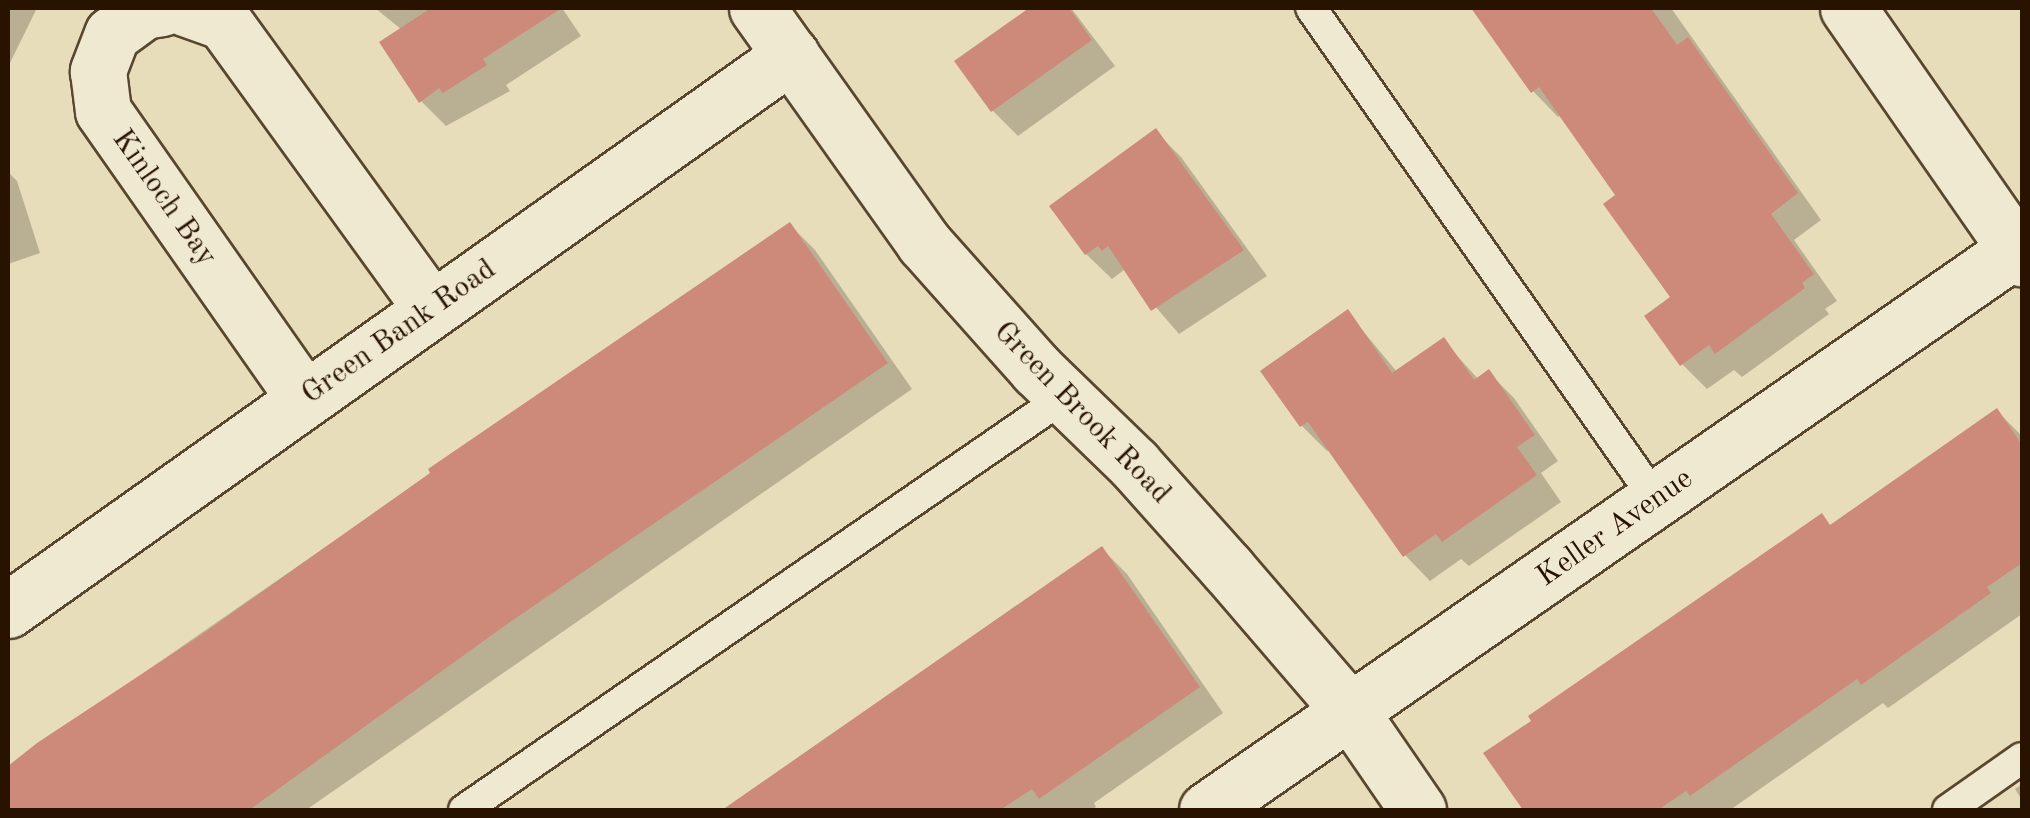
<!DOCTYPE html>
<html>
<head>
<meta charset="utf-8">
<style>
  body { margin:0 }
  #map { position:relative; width:2030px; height:818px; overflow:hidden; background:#e8ddba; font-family:"Old Standard TT",serif }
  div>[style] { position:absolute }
  .shadow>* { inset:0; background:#0003 }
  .building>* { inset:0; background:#cd8a7b }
  .roads { filter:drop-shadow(2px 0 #58462e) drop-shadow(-2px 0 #58462e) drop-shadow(0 2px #58462e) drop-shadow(0 -2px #58462e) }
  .service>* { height:30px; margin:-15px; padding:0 15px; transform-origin:15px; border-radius:15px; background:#f0e9d2 }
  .minor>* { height:55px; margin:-27.5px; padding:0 27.5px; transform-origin:27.5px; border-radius:27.5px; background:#f0e9d2 }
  span { translate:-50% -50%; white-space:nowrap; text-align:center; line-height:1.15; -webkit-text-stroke:9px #f0e9d2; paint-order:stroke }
  .street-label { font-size:30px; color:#281300 }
  .frame { position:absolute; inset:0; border:10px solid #281300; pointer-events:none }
</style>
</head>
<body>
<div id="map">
  <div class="shadow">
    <i style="clip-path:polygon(8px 8px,37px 8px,8px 67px)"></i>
    <i style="clip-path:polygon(375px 8px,562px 8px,581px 36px,506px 85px,510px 91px,446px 126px,421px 101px,402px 30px)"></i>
    <i style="clip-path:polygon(1033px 8px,1071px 8px,1115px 66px,1018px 136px,992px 110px,957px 61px)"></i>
    <i style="clip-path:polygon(1473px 8px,1671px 8px,1821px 220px,1794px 240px,1837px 301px,1825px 309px,1829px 314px,1742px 377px,1734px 370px,1707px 389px,1682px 364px,1674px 297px,1618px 196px,1561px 114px,1558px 117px,1533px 91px)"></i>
    <i style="clip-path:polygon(1156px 132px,1181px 157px,1267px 276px,1179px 334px,1124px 270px,1112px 279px,1086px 254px)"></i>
    <i style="clip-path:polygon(8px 172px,17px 181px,40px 253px,8px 264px)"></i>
    <i style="clip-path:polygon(790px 225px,815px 250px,912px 389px,306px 810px,8px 810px,8px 767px)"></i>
    <i style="clip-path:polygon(1348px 313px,1397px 372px,1443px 340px,1479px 380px,1489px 373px,1514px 398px,1558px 461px,1541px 473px,1561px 502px,1469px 566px,1461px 559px,1430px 581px,1405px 555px,1330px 449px,1327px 451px,1302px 426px)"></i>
    <i style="clip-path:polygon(1997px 411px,2022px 436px,2022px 614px,1888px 708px,1883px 703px,1730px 810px,1526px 810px,1486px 754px,1832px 527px)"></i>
    <i style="clip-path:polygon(1102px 549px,1127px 574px,1223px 713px,1094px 803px,1096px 807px,1091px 810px,727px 810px)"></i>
    <i style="clip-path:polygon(2022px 784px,2022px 800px,2015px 789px)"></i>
  </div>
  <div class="building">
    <i style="clip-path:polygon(431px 8px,562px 8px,483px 59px,487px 65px,443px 93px,439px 88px,419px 103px,379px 42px)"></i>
    <i style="clip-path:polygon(1029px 8px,1069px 8px,1092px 40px,991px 112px,954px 61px)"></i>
    <i style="clip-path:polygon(1471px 8px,1651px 8px,1677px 45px,1688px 37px,1798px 193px,1771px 214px,1814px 274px,1802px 283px,1805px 288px,1715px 354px,1709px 345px,1680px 366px,1644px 316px,1670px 297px,1603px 204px,1615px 195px,1539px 87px,1531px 93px)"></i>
    <i style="clip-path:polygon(1156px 128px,1244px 250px,1151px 311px,1108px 246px,1102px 251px,1098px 246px,1085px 255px,1049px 206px)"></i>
    <i style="clip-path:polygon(790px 222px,888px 363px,503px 627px,249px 810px,8px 810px,8px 766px,37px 743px,201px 635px,430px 473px,428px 469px)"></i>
    <i style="clip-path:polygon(1348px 309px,1392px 373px,1444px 337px,1474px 380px,1489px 369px,1535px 435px,1517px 447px,1537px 475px,1442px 542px,1436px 534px,1403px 557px,1308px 422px,1300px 427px,1260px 371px)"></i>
    <i style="clip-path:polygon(1997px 408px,2022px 445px,2022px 563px,1987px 587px,1991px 593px,1861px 685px,1857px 679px,1690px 796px,1686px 791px,1658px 810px,1523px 810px,1483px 753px,1531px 721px,1528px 716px,1822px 513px,1830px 525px)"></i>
    <i style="clip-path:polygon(1102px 546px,1200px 687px,1039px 799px,1032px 789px,1000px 810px,722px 810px)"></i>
  </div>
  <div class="roads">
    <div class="service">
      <i style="left:1311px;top:8px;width:601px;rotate:54.96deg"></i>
      <i style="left:464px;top:810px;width:728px;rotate:-34.54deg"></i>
      <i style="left:1948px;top:810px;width:90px;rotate:-35.1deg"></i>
    </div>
    <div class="minor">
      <i style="left:162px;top:8px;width:18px;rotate:171deg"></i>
      <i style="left:144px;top:11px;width:39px;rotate:144deg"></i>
      <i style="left:112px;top:34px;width:40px;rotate:111deg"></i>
      <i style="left:98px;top:71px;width:40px;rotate:82.9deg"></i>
      <i style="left:103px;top:111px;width:352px;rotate:55deg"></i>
      <i style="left:185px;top:8px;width:41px;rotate:19.7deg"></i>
      <i style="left:224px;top:22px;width:354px;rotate:54.1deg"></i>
      <i style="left:757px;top:8px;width:288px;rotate:54.6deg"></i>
      <i style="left:924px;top:243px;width:170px;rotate:48.3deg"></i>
      <i style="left:1037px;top:370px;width:135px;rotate:44.1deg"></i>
      <i style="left:1134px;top:464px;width:140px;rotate:48.2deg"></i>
      <i style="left:1227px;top:568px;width:189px;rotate:49.3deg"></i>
      <i style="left:1350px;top:711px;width:120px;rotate:55.5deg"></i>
      <i style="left:1848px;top:8px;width:305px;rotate:55.2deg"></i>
      <i style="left:8px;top:610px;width:960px;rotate:-35.33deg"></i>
      <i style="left:1207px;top:810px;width:992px;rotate:-34.73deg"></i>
    </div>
  </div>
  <div class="street-label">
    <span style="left:164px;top:198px;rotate:55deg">Kinloch Bay</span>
    <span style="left:399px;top:332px;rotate:-35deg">Green Bank Road</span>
    <span style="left:1082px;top:413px;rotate:46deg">Green Brook Road</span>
    <span style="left:1615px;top:528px;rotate:-35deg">Keller Avenue</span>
  </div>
  <div class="frame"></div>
</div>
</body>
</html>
